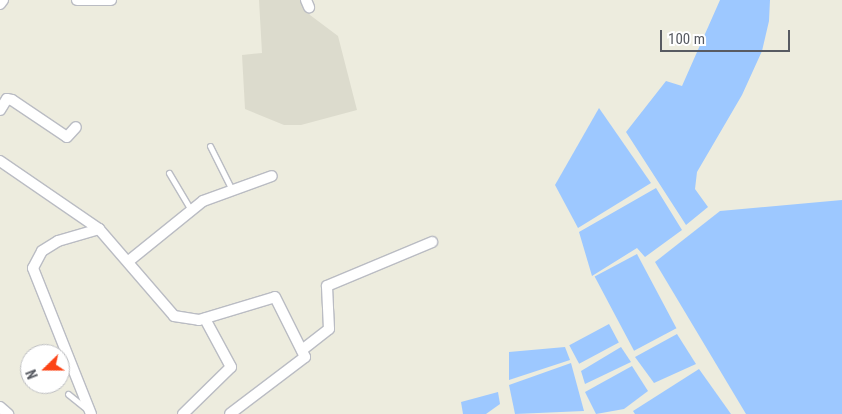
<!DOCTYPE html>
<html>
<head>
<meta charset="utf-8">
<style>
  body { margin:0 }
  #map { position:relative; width:842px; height:414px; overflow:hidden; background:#edecde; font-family:"Roboto Condensed",sans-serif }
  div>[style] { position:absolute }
  .education>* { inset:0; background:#dcdbcd }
  .water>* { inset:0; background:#9dc8ff; transform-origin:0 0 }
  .roads { filter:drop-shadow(1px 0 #babcc3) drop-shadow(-1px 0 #babcc3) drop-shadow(0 1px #babcc3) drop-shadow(0 -1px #babcc3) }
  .service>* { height:5px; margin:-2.5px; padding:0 2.5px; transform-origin:2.5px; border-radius:2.5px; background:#fff }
  .minor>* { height:10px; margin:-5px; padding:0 5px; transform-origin:5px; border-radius:5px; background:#fff }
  span { translate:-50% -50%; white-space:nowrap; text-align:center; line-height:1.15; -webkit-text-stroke:4.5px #fff; paint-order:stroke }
  .north { position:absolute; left:20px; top:344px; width:50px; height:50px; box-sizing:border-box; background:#fff; border:1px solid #bcbdc0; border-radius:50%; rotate:248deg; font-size:14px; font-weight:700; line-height:20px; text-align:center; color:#585b62 }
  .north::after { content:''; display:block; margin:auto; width:18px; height:22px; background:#fc4416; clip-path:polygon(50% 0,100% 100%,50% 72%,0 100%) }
  .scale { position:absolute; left:660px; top:30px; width:130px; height:22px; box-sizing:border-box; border:2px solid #585b62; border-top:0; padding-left:6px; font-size:15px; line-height:18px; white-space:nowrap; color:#585b62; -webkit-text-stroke:4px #fff; paint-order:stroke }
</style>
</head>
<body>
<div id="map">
  <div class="education">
    <i style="clip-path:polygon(259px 0,303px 0,310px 15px,338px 36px,357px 110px,301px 125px,284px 125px,245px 109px,242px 55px,262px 53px)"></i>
  </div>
  <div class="water">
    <i style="clip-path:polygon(720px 0,770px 0,769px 21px,762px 51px,742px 95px,697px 172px,695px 189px,708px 207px,686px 225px,626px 132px,666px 81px,682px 86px)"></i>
    <i style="clip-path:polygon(599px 108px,651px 183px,578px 228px,555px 185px)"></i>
    <i style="clip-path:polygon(656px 188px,682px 230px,645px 257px,637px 248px,592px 276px,579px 232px)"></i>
    <i style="clip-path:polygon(842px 200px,842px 414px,746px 414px,655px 262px,720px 211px)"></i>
    <i style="left:637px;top:254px;width:84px;height:48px;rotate:62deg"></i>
    <i style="left:609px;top:324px;width:21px;height:45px;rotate:62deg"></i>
    <i style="clip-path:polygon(677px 334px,696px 364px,654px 383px,635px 357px)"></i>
    <i style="clip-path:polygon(565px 347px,570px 360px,509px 380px,509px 352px)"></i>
    <i style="clip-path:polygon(621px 347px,631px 362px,585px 384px,581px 371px)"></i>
    <i style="clip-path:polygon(571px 363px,584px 411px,515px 414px,509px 385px)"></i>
    <i style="clip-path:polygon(632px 366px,648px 391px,624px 409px,596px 414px,585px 392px)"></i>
    <i style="clip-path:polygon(699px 369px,731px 414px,635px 414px,633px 411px)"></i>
    <i style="clip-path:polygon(498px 392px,500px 404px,486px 414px,463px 414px,461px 402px)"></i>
  </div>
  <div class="roads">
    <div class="service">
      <i style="left:210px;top:146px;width:49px;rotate:63.4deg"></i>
      <i style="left:169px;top:173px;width:43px;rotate:59.3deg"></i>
      <i style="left:68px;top:394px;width:26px;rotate:39deg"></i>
    </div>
    <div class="minor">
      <i style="left:77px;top:0;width:34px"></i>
      <i style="left:306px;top:0;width:8px;rotate:67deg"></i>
      <i style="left:0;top:4px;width:5px;rotate:-53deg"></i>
      <i style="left:0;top:110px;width:13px;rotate:-58deg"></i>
      <i style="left:7px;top:99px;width:5px;rotate:11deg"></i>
      <i style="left:12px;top:100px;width:66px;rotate:33.9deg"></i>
      <i style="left:67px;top:137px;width:13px;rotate:-48deg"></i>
      <i style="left:0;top:161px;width:120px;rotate:34.5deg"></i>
      <i style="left:99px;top:229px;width:115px;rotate:49.2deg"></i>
      <i style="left:174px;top:316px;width:25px;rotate:9deg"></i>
      <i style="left:199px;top:320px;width:79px;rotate:-16.8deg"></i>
      <i style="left:275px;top:297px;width:67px;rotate:63.4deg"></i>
      <i style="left:305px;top:357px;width:94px;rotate:142.8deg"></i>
      <i style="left:130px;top:260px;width:94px;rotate:-38.9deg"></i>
      <i style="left:203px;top:201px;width:73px;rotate:-19.9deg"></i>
      <i style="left:302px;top:350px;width:34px;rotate:-38deg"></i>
      <i style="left:329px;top:329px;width:43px;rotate:-92.7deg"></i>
      <i style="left:327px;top:286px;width:114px;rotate:-22.7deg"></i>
      <i style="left:0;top:407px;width:11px;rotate:41deg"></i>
      <i style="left:91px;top:414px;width:157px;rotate:-111.7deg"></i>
      <i style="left:33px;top:268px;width:19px;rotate:-62deg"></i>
      <i style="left:42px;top:251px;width:19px;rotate:-32deg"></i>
      <i style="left:58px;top:241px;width:43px;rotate:-16.3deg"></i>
      <i style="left:183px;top:414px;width:67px;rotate:-44.4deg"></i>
      <i style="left:231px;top:367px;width:55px;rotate:-118.4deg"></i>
    </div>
  </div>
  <div class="north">N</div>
  <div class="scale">100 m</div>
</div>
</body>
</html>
